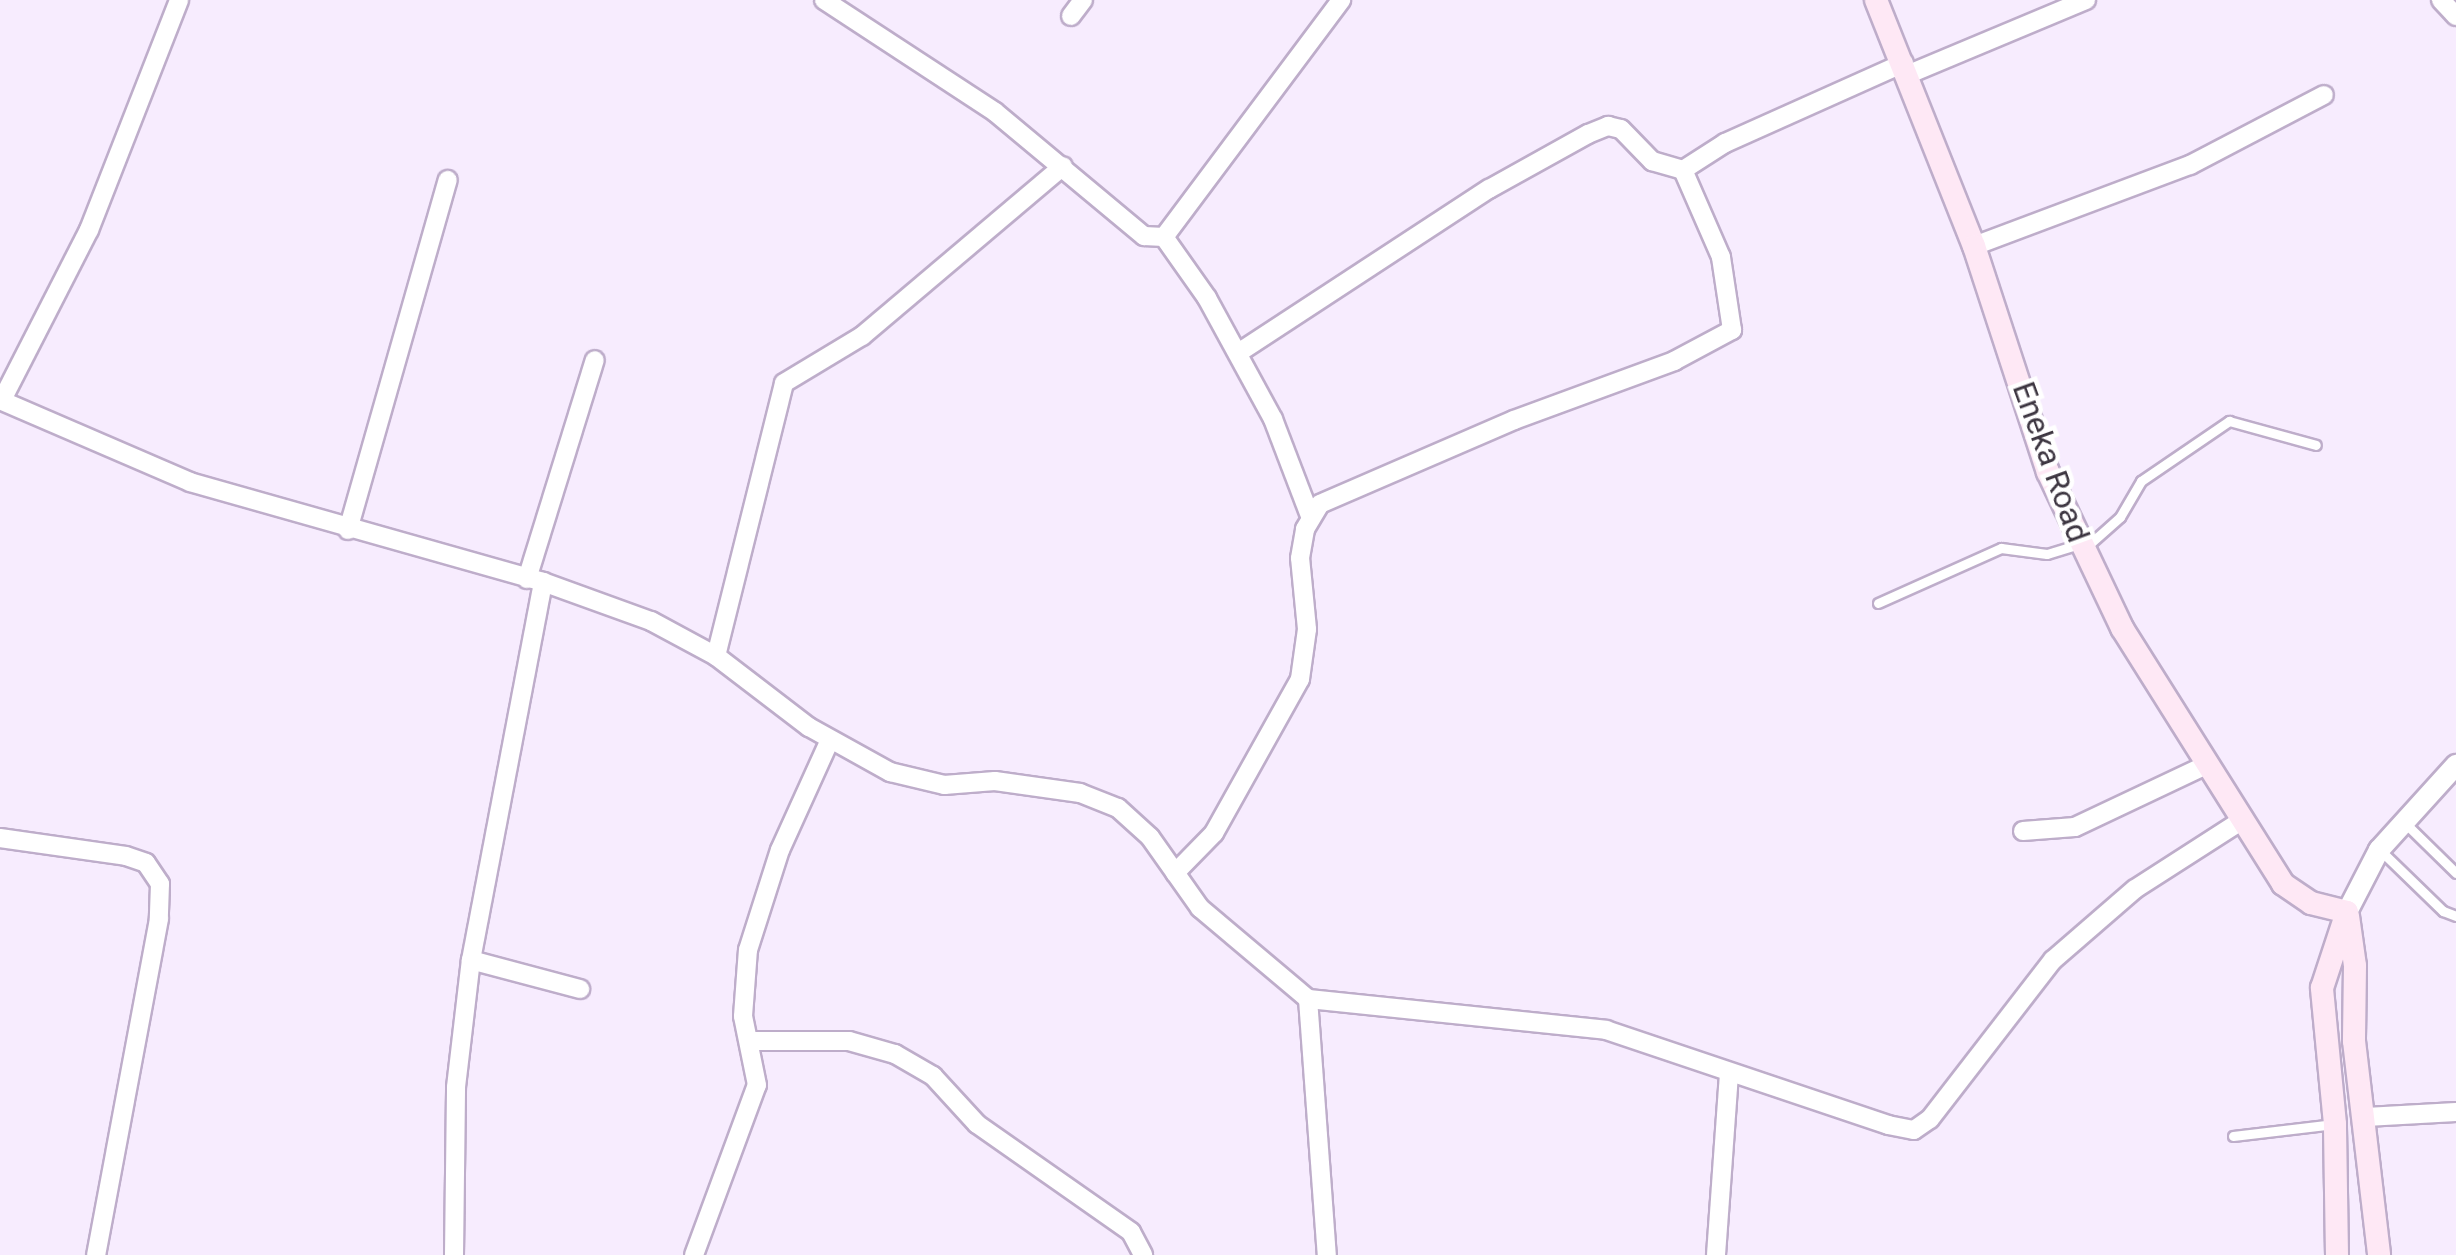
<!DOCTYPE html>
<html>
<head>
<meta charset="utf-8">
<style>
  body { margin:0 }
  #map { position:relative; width:2456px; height:1255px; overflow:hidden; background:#f7ecfe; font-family:Roboto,sans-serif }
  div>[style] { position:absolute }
  .roads { filter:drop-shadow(2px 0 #beadca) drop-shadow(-2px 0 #beadca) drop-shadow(0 2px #beadca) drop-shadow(0 -2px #beadca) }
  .service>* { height:9px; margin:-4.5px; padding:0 4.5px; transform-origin:4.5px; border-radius:4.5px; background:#fff }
  .minor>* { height:18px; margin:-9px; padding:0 9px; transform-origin:9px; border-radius:9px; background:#fff }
  .tertiary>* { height:20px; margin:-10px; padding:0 10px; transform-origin:10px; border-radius:10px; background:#fff }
  .secondary>* { height:22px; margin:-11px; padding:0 11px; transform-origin:11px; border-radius:11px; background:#fee8f5 }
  span { translate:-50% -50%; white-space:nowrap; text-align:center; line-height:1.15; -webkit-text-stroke:9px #fff; paint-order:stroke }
  .street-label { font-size:32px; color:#3d3641 }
</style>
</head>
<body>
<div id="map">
  <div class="roads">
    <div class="service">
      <i style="left:2084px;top:549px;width:48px;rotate:-41.6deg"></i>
      <i style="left:2120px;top:517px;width:42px;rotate:-59.7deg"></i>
      <i style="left:2141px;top:481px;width:107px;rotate:-34.3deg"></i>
      <i style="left:2229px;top:421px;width:90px;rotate:15.4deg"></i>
      <i style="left:1878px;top:603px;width:135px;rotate:-24.1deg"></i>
      <i style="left:2001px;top:548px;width:46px;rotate:7.4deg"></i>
      <i style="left:2047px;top:554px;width:34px;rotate:-17deg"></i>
      <i style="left:2406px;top:824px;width:70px;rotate:44.4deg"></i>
      <i style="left:2380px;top:850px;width:88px;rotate:44.1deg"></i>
      <i style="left:2443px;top:911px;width:14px;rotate:21deg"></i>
      <i style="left:2233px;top:1136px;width:102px;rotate:-6.8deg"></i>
    </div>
    <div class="minor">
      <i style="left:824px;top:0;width:204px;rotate:33.2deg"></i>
      <i style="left:995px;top:112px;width:194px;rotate:39.8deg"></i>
      <i style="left:1144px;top:236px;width:20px;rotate:3deg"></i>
      <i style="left:1164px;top:237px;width:296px;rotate:-53.2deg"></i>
      <i style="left:2441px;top:0;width:22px;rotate:47deg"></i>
      <i style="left:1071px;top:16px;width:20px;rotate:-53deg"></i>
      <i style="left:1909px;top:74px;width:192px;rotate:-22.7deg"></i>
      <i style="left:1164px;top:237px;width:75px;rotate:54.8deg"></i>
      <i style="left:1207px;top:298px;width:138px;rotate:61.4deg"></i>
      <i style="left:1273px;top:419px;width:104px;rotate:69.1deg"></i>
      <i style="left:1974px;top:246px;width:231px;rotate:-20.6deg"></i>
      <i style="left:2190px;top:165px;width:151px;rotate:-27.6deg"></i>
      <i style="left:1238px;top:353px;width:300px;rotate:-33.2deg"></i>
      <i style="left:1489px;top:189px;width:113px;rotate:-29.1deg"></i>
      <i style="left:1588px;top:134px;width:22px;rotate:-22deg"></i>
      <i style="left:1608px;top:126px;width:13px;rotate:13deg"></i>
      <i style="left:1621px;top:129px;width:45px;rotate:45.9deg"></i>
      <i style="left:1652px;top:161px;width:32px;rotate:16deg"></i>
      <i style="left:1683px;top:170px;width:50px;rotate:-32.7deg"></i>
      <i style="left:1725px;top:143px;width:196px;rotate:-24.1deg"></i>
      <i style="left:0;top:400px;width:207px;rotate:23.3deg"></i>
      <i style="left:190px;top:482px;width:367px;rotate:15.8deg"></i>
      <i style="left:543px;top:582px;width:115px;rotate:19.9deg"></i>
      <i style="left:651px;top:621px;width:74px;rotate:28.3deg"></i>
      <i style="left:716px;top:656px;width:117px;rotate:37.4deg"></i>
      <i style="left:809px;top:727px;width:93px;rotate:29.1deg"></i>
      <i style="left:890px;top:772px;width:56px;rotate:13.5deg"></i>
      <i style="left:944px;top:785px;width:51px;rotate:-4.5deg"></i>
      <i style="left:995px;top:781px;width:86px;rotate:8deg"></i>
      <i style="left:1080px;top:793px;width:41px;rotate:21.5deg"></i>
      <i style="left:1118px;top:808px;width:43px;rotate:42.2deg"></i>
      <i style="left:1150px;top:837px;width:87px;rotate:54.8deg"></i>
      <i style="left:1200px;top:908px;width:141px;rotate:40.1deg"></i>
      <i style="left:1308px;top:999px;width:300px;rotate:5.9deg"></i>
      <i style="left:1606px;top:1030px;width:298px;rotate:18.6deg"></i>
      <i style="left:1888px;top:1125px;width:26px;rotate:11deg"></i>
      <i style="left:1914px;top:1130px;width:19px;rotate:-35deg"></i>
      <i style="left:1930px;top:1119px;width:201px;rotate:-52.3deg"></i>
      <i style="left:2053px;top:960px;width:108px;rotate:-40.9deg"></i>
      <i style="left:2135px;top:889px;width:126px;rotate:-32.7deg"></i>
      <i style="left:2px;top:400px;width:191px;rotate:-62.9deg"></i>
      <i style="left:89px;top:230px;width:247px;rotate:-68.6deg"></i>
      <i style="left:348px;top:530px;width:364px;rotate:-74.1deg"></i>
      <i style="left:527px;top:579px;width:229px;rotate:-72.8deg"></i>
      <i style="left:716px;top:656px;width:281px;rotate:-76deg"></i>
      <i style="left:784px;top:383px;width:91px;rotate:-31.1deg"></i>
      <i style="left:862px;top:336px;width:263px;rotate:-40.2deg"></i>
      <i style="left:2023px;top:831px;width:52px;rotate:-4.4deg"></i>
      <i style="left:2075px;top:827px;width:143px;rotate:-25.3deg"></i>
      <i style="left:0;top:838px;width:127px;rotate:8.1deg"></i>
      <i style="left:126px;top:856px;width:21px;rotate:19deg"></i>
      <i style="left:146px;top:863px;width:25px;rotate:56deg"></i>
      <i style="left:160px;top:884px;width:35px;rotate:92deg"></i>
      <i style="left:159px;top:919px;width:342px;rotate:100.6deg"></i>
      <i style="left:1175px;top:873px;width:56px;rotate:-45.7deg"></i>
      <i style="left:1214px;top:833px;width:176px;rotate:-60.8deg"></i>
      <i style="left:1300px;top:679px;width:50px;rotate:-82deg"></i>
      <i style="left:1307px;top:629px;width:71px;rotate:-95.6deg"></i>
      <i style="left:1300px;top:558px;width:29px;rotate:-80deg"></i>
      <i style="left:1305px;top:529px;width:29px;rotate:-59deg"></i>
      <i style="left:1320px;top:504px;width:211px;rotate:-23.4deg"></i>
      <i style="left:1514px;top:420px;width:171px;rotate:-20.2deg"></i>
      <i style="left:1674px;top:361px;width:66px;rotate:-28.1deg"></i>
      <i style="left:1732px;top:330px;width:74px;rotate:-98.6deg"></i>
      <i style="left:1721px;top:257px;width:95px;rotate:-113.6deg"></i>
      <i style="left:471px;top:960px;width:113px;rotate:14.9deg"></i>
      <i style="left:1308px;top:999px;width:257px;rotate:85.8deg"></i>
      <i style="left:751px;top:1041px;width:98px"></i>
      <i style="left:849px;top:1041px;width:48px;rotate:15.8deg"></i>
      <i style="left:895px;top:1054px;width:44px;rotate:30.1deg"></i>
      <i style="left:933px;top:1076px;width:65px;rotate:47.5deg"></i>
      <i style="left:977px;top:1124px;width:188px;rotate:35deg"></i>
      <i style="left:1131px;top:1232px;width:26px;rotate:62deg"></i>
      <i style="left:2366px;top:1117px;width:90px;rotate:-3.2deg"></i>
      <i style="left:454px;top:1255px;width:168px;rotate:-89.3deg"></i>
      <i style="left:456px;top:1087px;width:128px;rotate:-83.3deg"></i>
      <i style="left:471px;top:960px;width:385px;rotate:-79.2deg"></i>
      <i style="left:694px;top:1255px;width:181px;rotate:-69.7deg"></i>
      <i style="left:757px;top:1085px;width:70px;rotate:-101.5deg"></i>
      <i style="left:743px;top:1016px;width:66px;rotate:-85.7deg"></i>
      <i style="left:748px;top:950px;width:105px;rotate:-72.3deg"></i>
      <i style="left:780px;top:850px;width:121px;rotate:-65.6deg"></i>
      <i style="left:1716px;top:1255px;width:181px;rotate:-85.9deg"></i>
    </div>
    <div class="tertiary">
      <i style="left:2347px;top:912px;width:70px;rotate:-62.7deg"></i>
      <i style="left:2379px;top:850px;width:115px;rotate:-47.8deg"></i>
    </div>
    <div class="secondary">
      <i style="left:1876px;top:0;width:265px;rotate:68.3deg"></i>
      <i style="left:1974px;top:246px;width:238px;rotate:71.9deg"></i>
      <i style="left:2048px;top:472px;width:173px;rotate:64.6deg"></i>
      <i style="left:2122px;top:628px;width:302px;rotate:57.8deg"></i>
      <i style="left:2283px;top:884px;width:34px;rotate:34deg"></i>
      <i style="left:2311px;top:903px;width:37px;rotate:14deg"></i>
      <i style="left:2348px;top:916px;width:50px;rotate:82deg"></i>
      <i style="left:2355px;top:966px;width:75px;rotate:90.8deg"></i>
      <i style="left:2354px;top:1041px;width:215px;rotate:83.3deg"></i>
      <i style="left:2337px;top:1255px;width:131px;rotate:-90.9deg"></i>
      <i style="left:2335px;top:1124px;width:137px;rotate:-95.5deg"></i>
      <i style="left:2322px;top:988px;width:80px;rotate:-71.8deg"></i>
    </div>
  </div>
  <div class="street-label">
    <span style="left:2051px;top:462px;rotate:70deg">Eneka Road</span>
  </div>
</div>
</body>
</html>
